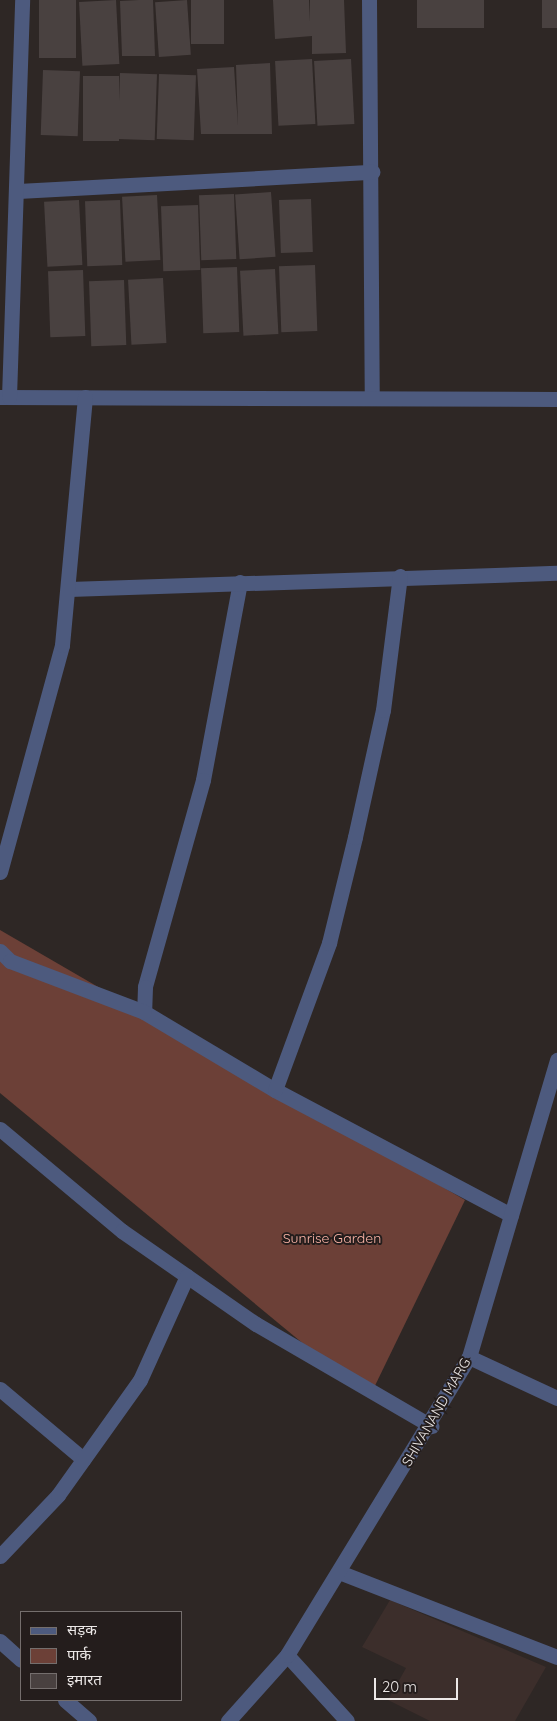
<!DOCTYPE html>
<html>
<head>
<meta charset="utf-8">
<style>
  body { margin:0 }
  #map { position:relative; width:557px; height:1721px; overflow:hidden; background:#2e2725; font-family:Quicksand,"Noto Sans Devanagari",sans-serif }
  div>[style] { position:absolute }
  .built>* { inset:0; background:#3c2e2b }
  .green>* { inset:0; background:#6c4037 }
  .building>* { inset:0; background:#494140; transform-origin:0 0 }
  .minor>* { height:15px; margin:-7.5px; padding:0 7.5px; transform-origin:7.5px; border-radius:7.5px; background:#4d5a7e }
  span { translate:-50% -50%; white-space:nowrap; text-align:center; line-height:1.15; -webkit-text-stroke:4px #241d1c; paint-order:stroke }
  .park-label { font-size:14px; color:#feb6a8 }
  .street-label { font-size:14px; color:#ece8e7 }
  .legend { position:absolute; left:20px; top:1611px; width:162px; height:90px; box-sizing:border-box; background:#241d1c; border:1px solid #746e6d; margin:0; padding:6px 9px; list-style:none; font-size:15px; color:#ece8e7 }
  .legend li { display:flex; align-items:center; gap:10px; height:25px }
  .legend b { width:25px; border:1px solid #746e6d }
  .scale { position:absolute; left:374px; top:1678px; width:84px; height:22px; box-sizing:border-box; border:2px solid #ece8e7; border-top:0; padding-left:6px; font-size:15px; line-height:18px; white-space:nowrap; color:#ece8e7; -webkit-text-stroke:4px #241d1c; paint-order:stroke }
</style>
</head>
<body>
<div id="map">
  <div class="built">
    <i style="clip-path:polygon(390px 1600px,546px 1667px,515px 1721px,430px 1721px,388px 1700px,406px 1668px,362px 1647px)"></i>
  </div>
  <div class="green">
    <i style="clip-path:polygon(0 930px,465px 1200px,369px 1398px,0 1093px)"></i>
  </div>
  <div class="building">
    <i style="left:39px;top:0;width:37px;height:58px"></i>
    <i style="left:116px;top:0;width:64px;height:37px;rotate:87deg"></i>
    <i style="clip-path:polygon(139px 0,153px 0,155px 56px,122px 56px,120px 1px)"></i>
    <i style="left:187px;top:0;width:55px;height:32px;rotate:86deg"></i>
    <i style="left:191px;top:0;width:33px;height:44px"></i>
    <i style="clip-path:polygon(273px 0,309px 0,310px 22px,310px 0,344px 0,346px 53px,312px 54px,312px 36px,275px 39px)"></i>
    <i style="left:417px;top:0;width:67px;height:28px"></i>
    <i style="left:542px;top:0;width:15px;height:28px"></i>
    <i style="left:312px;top:59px;width:65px;height:37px;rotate:87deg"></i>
    <i style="left:351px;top:59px;width:65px;height:37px;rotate:87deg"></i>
    <i style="clip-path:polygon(270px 63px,272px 134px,201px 134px,197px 69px,234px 67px,238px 126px,236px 65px)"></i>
    <i style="left:43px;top:70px;width:37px;height:65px;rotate:2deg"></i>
    <i style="left:120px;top:73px;width:37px;height:66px;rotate:2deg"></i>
    <i style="left:159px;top:74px;width:37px;height:65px;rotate:2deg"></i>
    <i style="left:83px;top:76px;width:36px;height:65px"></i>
    <i style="left:271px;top:192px;width:65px;height:36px;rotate:86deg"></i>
    <i style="left:234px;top:194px;width:65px;height:35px;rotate:88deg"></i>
    <i style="left:157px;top:195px;width:65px;height:35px;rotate:87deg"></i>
    <i style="left:311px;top:199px;width:53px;height:32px;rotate:88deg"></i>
    <i style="left:79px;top:200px;width:65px;height:35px;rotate:87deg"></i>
    <i style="left:120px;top:200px;width:65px;height:35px;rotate:88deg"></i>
    <i style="left:198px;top:205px;width:65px;height:37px;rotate:88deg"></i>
    <i style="left:315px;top:265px;width:66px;height:36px;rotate:88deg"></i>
    <i style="left:237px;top:267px;width:65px;height:36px;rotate:88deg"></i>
    <i style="left:275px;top:269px;width:65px;height:35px;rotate:87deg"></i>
    <i style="left:83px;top:270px;width:66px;height:35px;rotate:88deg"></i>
    <i style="left:163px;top:278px;width:65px;height:35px;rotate:87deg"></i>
    <i style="left:124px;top:280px;width:65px;height:35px;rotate:88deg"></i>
  </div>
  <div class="minor">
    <i style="left:369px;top:0;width:398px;rotate:89.6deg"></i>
    <i style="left:18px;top:191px;width:355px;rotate:-3.1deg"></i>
    <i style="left:0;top:397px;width:557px;rotate:0.21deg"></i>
    <i style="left:9px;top:397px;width:397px;rotate:-88.1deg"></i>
    <i style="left:240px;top:582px;width:201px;rotate:100.6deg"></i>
    <i style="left:203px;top:780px;width:215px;rotate:105.7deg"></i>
    <i style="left:145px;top:987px;width:25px;rotate:92deg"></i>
    <i style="left:144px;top:1012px;width:152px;rotate:30.8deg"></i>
    <i style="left:275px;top:1090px;width:267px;rotate:27.9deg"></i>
    <i style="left:69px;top:589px;width:488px;rotate:-1.9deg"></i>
    <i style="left:0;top:872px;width:235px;rotate:-74.7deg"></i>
    <i style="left:62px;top:645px;width:249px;rotate:-84.7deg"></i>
    <i style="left:0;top:951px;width:14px;rotate:45deg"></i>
    <i style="left:10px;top:961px;width:143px;rotate:20.8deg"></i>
    <i style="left:275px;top:1090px;width:157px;rotate:-69.8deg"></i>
    <i style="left:329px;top:943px;width:109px;rotate:-76.2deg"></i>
    <i style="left:355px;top:837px;width:130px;rotate:-77.6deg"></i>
    <i style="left:383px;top:710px;width:135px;rotate:-82.8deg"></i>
    <i style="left:0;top:1129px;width:159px;rotate:39.9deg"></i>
    <i style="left:122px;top:1231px;width:163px;rotate:34.8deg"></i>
    <i style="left:256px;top:1324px;width:203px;rotate:30.2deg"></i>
    <i style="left:469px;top:1357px;width:97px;rotate:25deg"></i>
    <i style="left:0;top:1389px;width:109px;rotate:40.1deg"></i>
    <i style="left:0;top:1556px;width:84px;rotate:-46.4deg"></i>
    <i style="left:58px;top:1495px;width:141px;rotate:-54.5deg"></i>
    <i style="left:140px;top:1380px;width:114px;rotate:-65.7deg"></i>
    <i style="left:339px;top:1572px;width:234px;rotate:21.3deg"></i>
    <i style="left:0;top:1641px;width:28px;rotate:42deg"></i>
    <i style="left:287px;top:1655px;width:89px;rotate:47.7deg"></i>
    <i style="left:65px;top:1700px;width:32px;rotate:41deg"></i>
    <i style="left:228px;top:1721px;width:89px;rotate:-48.2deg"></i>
    <i style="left:287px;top:1655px;width:349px;rotate:-58.6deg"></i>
    <i style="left:469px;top:1357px;width:310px;rotate:-73.5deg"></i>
  </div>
  <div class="park-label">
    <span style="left:332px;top:1238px">Sunrise Garden</span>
  </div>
  <div class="street-label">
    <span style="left:436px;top:1412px;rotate:-60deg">SHIVANAND MARG</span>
  </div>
  <ul class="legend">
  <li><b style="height:6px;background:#4d5a7e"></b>सड़क</li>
  <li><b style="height:14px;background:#6c4037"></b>पार्क</li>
  <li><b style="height:14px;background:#494140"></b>इमारत</li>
  </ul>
  <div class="scale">20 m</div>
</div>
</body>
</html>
